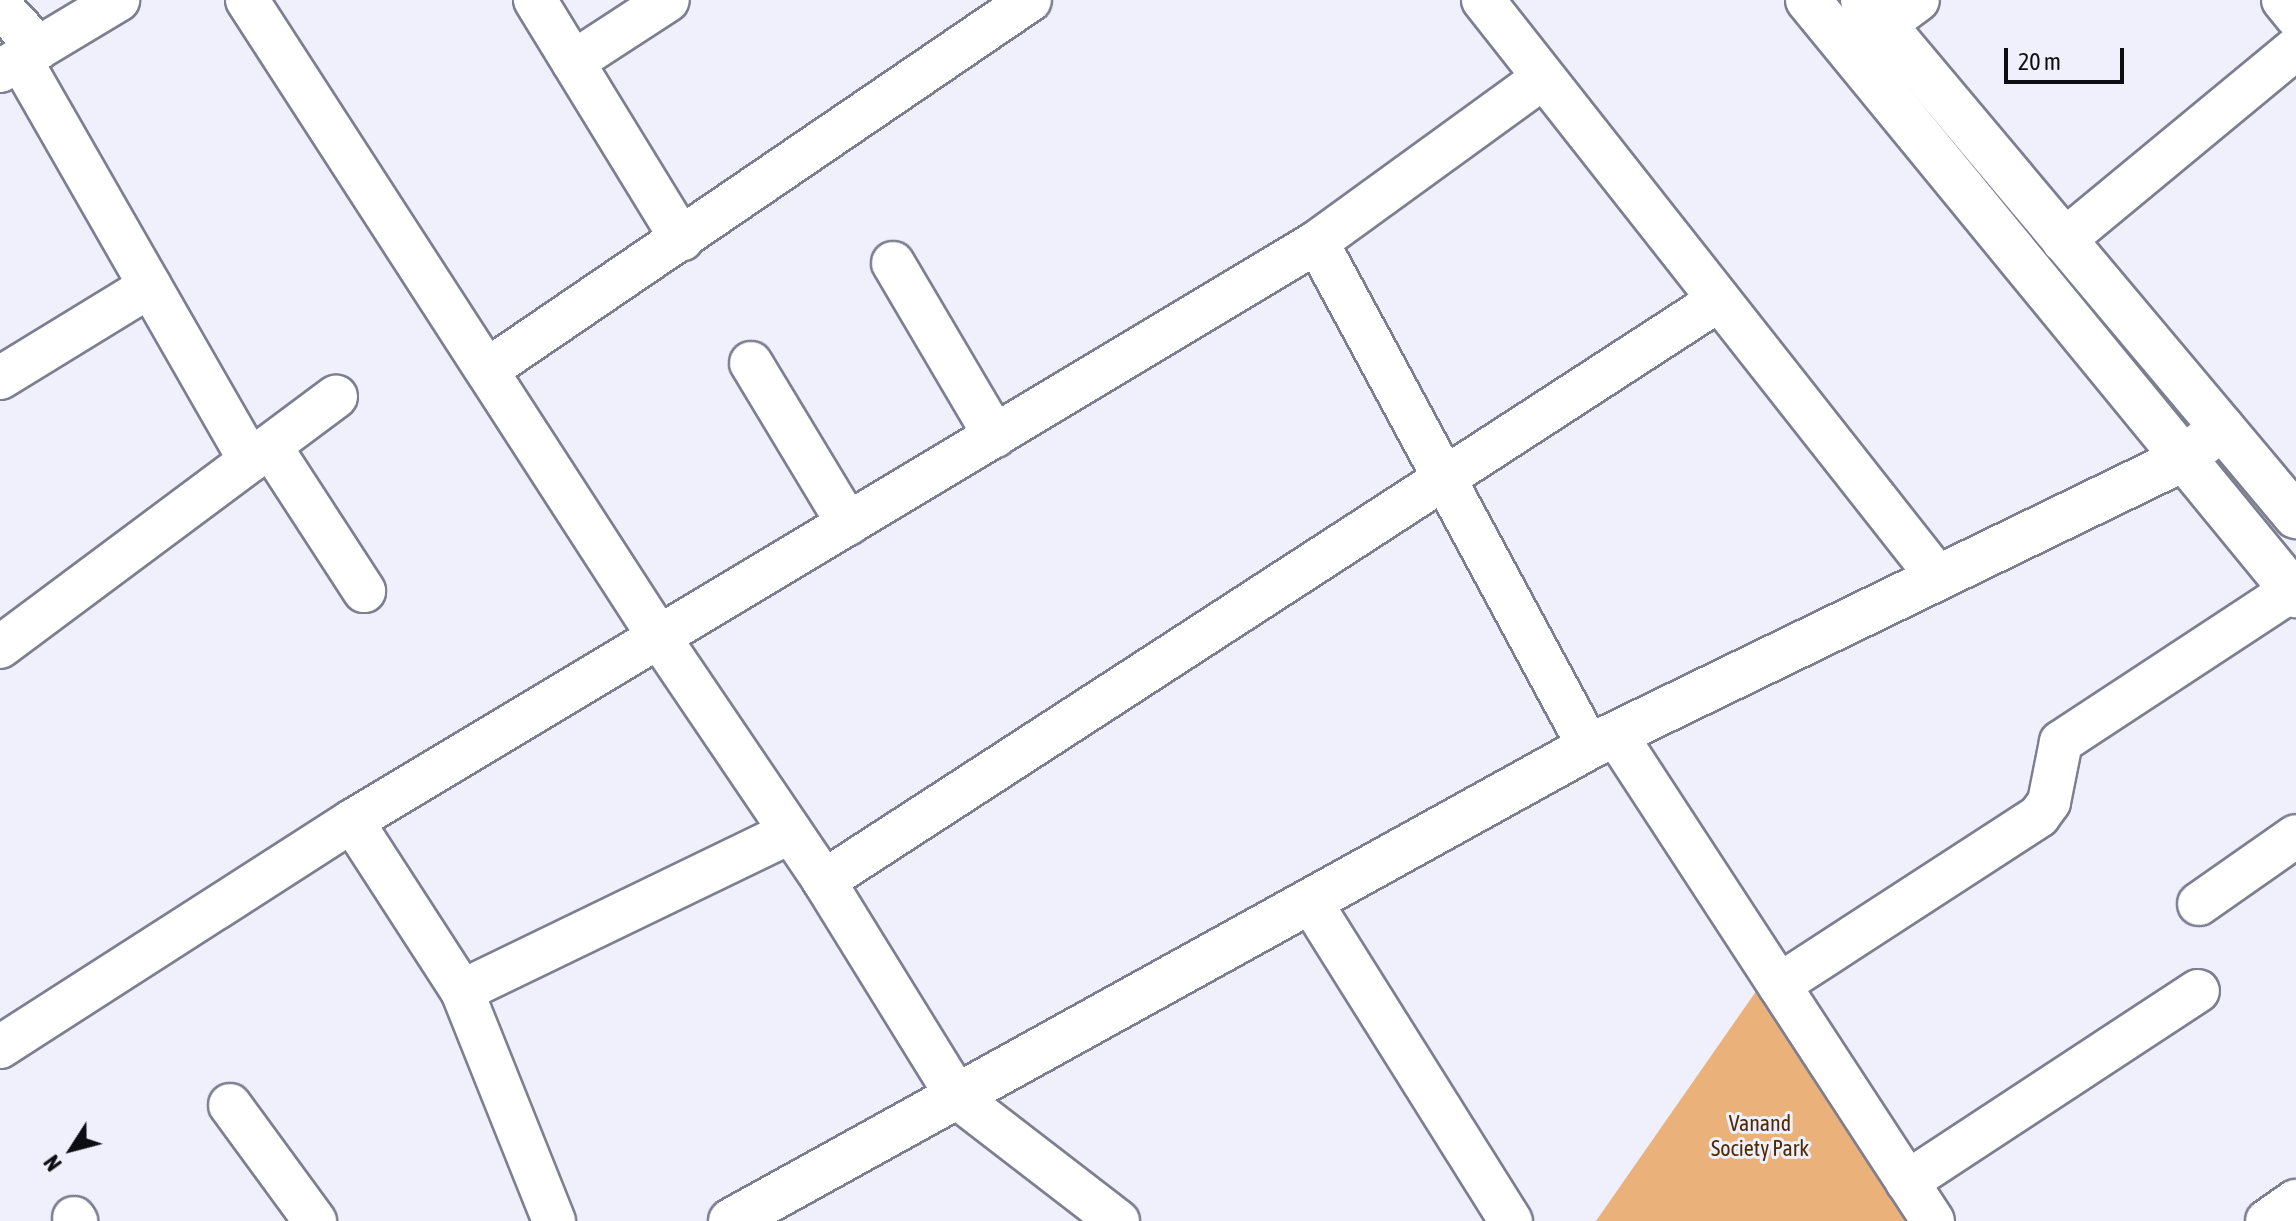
<!DOCTYPE html>
<html>
<head>
<meta charset="utf-8">
<style>
  body { margin:0 }
  #map { position:relative; width:2296px; height:1221px; overflow:hidden; background:#eff0fc; font-family:"Asap Condensed",sans-serif }
  div>[style] { position:absolute }
  .green>* { inset:0; background:#eab17b }
  .roads { filter:drop-shadow(2px 0 #7d7f90) drop-shadow(-2px 0 #7d7f90) drop-shadow(0 2px #7d7f90) drop-shadow(0 -2px #7d7f90) }
  .minor>* { height:42px; margin:-21px; padding:0 21px; transform-origin:21px; border-radius:21px; background:#fff }
  .tertiary>* { height:44px; margin:-22px; padding:0 22px; transform-origin:22px; border-radius:22px; background:#fff }
  span { translate:-50% -50%; white-space:nowrap; text-align:center; line-height:1.15; -webkit-text-stroke:6px #eff0fc; paint-order:stroke }
  .park-label { font-size:22px; color:#4e2a00 }
  .north { position:absolute; left:32px; top:1109px; width:80px; height:80px; -webkit-text-stroke:6px #eff0fc; paint-order:stroke; rotate:234deg; font-size:22px; font-weight:700; line-height:32px; text-align:center; color:#0d0d13 }
  .north::after { content:''; display:block; margin:auto; width:28px; height:36px; background:#0d0d13; clip-path:polygon(50% 0,100% 100%,50% 72%,0 100%) }
  .scale { position:absolute; left:2004px; top:48px; width:120px; height:36px; box-sizing:border-box; border:4px solid #0d0d13; border-top:0; padding-left:10px; font-size:24px; line-height:28px; white-space:nowrap; color:#0d0d13; -webkit-text-stroke:6px #eff0fc; paint-order:stroke }
</style>
</head>
<body>
<div id="map">
  <div class="green">
    <i style="clip-path:polygon(1766px 977px,1909px 1221px,1596px 1221px)"></i>
  </div>
  <div class="roads">
    <div class="minor">
      <i style="left:247px;top:0;width:759px;rotate:57.11deg"></i>
      <i style="left:659px;top:637px;width:295px;rotate:55.9deg"></i>
      <i style="left:824px;top:881px;width:255px;rotate:58.3deg"></i>
      <i style="left:958px;top:1098px;width:202px;rotate:37.6deg"></i>
      <i style="left:535px;top:0;width:281px;rotate:58.5deg"></i>
      <i style="left:1483px;top:0;width:733px;rotate:51.76deg"></i>
      <i style="left:2283px;top:0;width:21px;rotate:51deg"></i>
      <i style="left:0;top:6px;width:57px;rotate:47.1deg"></i>
      <i style="left:1884px;top:25px;width:42px;rotate:-36.3deg"></i>
      <i style="left:20px;top:59px;width:463px;rotate:60.2deg"></i>
      <i style="left:573px;top:62px;width:113px;rotate:-33.1deg"></i>
      <i style="left:0;top:71px;width:138px;rotate:-31deg"></i>
      <i style="left:2063px;top:241px;width:303px;rotate:-39.6deg"></i>
      <i style="left:1317px;top:242px;width:574px;rotate:61.69deg"></i>
      <i style="left:893px;top:263px;width:201px;rotate:59.5deg"></i>
      <i style="left:751px;top:363px;width:188px;rotate:58.9deg"></i>
      <i style="left:487px;top:370px;width:657px;rotate:-34.27deg"></i>
      <i style="left:0;top:378px;width:176px;rotate:-31.5deg"></i>
      <i style="left:270px;top:446px;width:173px;rotate:57deg"></i>
      <i style="left:0;top:647px;width:419px;rotate:-36.7deg"></i>
      <i style="left:1616px;top:735px;width:580px;rotate:56.89deg"></i>
      <i style="left:352px;top:821px;width:202px;rotate:57.1deg"></i>
      <i style="left:462px;top:991px;width:248px;rotate:68.2deg"></i>
      <i style="left:824px;top:881px;width:1067px;rotate:-32.99deg"></i>
      <i style="left:1310px;top:901px;width:378px;rotate:57.9deg"></i>
      <i style="left:2199px;top:904px;width:118px;rotate:-35deg"></i>
      <i style="left:1779px;top:985px;width:310px;rotate:-33deg"></i>
      <i style="left:2039px;top:816px;width:17px;rotate:-54deg"></i>
      <i style="left:2049px;top:802px;width:61px;rotate:-78.7deg"></i>
      <i style="left:2061px;top:742px;width:277px;rotate:-33.3deg"></i>
      <i style="left:462px;top:991px;width:365px;rotate:-25.8deg"></i>
      <i style="left:0;top:1047px;width:418px;rotate:-32.7deg"></i>
      <i style="left:352px;top:821px;width:1125px;rotate:-30.96deg"></i>
      <i style="left:1317px;top:242px;width:279px;rotate:-36deg"></i>
      <i style="left:230px;top:1105px;width:144px;rotate:53.8deg"></i>
      <i style="left:1907px;top:1182px;width:348px;rotate:-33.3deg"></i>
      <i style="left:74px;top:1218px;width:4px;rotate:56deg"></i>
      <i style="left:2267px;top:1221px;width:35px;rotate:-35deg"></i>
    </div>
    <div class="tertiary">
      <i style="left:1808px;top:0;width:770px;rotate:50.64deg"></i>
      <i style="left:1863px;top:0;width:674px;rotate:50deg"></i>
      <i style="left:731px;top:1221px;width:980px;rotate:-28.92deg"></i>
      <i style="left:1589px;top:747px;width:658px;rotate:-25.86deg"></i>
      <i style="left:2181px;top:460px;width:52px;rotate:-38deg"></i>
    </div>
  </div>
  <div class="park-label">
    <span style="left:1760px;top:1136px">Vanand<br>Society Park</span>
  </div>
  <div class="north">N</div>
  <div class="scale">20 m</div>
</div>
</body>
</html>
